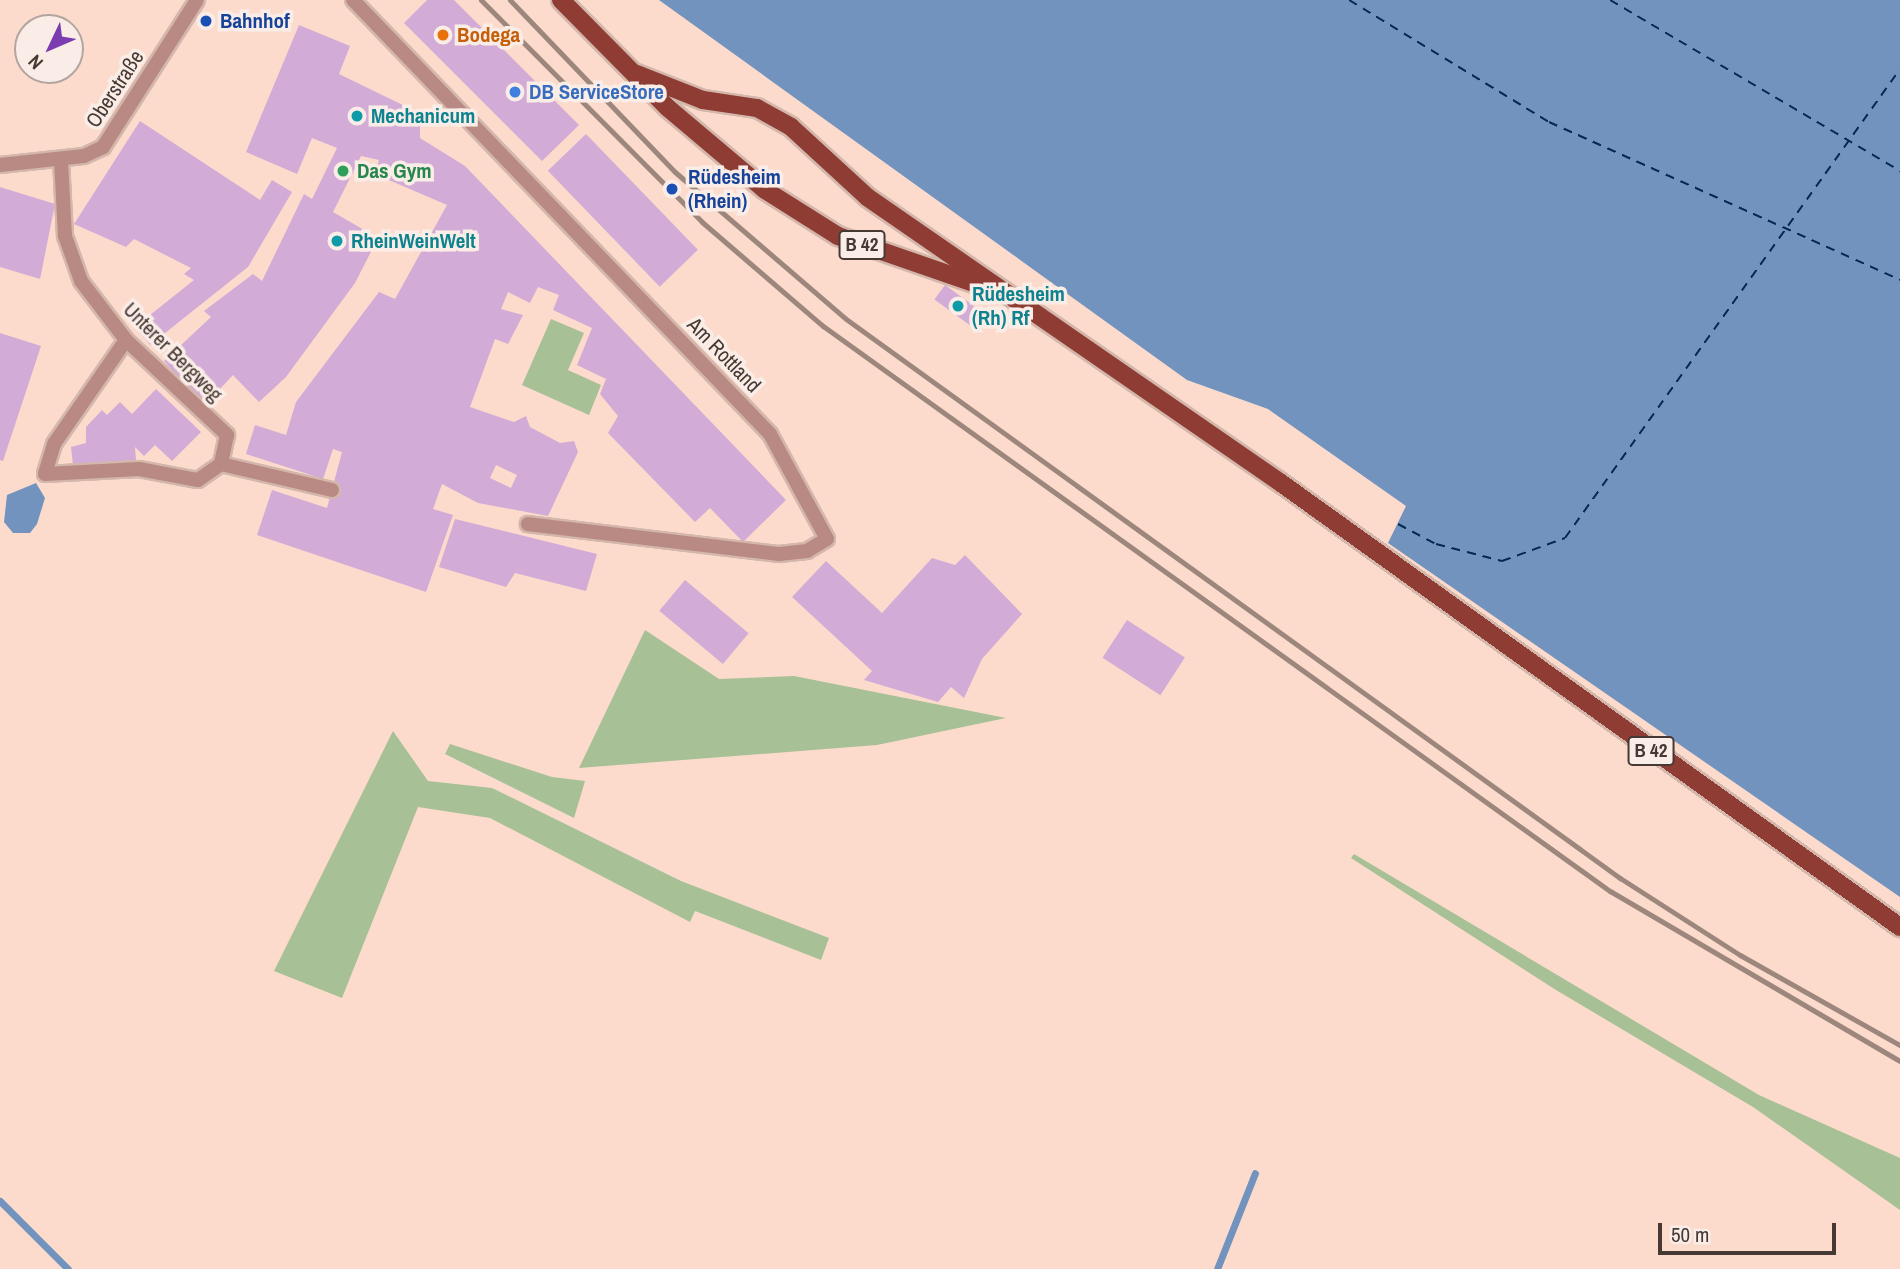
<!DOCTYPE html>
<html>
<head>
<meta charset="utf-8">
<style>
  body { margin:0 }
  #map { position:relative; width:1900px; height:1269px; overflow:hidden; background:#fcdbcd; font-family:"Archivo Narrow",sans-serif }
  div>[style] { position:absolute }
  .green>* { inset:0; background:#a7c096 }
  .water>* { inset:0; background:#7293bd }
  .stream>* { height:7px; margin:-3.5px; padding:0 3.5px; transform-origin:3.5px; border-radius:3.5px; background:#7293bd }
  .ferry>* { height:2px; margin-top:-1px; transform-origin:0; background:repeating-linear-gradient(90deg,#042950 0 9px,transparent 0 16px) }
  .building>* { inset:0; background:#d2abd6; transform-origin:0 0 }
  .roads { filter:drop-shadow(2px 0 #d4b7ab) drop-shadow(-2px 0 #d4b7ab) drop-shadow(0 2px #d4b7ab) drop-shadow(0 -2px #d4b7ab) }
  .minor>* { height:14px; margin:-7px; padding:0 7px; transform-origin:7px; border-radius:7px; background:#b98a83 }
  .primary>* { height:18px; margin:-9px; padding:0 9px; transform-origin:9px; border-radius:9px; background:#8e3c34 }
  .rail>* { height:5px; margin:-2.5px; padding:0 2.5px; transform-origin:2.5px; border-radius:2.5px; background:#9d877d }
  .dots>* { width:19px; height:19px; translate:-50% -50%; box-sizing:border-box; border:4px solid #faede7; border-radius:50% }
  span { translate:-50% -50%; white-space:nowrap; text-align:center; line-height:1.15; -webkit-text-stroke:7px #faede7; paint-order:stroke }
  .shield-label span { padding:2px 5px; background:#faede7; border:2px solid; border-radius:5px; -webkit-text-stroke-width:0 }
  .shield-label { font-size:19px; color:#463933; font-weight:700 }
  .transit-label { font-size:21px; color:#164399; font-weight:700 }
  .left { translate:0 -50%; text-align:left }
  .food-label { font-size:21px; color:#c56008; font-weight:700 }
  .street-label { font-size:21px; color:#463933 }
  .shop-label { font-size:21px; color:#366cbe; font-weight:700 }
  .culture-label { font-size:21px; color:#0d838f; font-weight:700 }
  .leisure-label { font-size:21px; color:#27864d; font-weight:700 }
  .north { position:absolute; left:14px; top:14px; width:70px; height:70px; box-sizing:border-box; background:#faede7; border:2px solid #b2a59f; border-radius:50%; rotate:226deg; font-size:19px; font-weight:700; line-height:28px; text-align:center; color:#463933 }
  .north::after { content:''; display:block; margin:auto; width:24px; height:32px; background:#7b3cb1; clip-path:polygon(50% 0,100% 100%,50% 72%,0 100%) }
  .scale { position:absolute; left:1658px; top:1223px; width:178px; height:32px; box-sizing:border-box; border:4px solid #463933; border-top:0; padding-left:9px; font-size:21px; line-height:24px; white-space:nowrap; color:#463933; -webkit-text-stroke:5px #faede7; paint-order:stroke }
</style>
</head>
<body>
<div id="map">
  <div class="green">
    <i style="clip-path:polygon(551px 319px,584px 333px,568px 370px,601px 385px,589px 415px,522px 385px)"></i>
    <i style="clip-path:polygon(645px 630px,719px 679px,794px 676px,1006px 718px,877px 745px,579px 768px)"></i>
    <i style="clip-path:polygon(393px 731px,428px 781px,492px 788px,681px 881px,829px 938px,821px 960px,695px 911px,690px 922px,490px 818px,418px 807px,342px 998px,274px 971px)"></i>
    <i style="clip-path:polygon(450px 744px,552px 777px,585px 781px,574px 818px,445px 754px)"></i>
    <i style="clip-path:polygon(1354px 854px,1759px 1095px,1900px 1158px,1900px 1210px,1753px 1107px,1556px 990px,1351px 858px)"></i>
  </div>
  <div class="water">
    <i style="clip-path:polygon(659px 0,1900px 0,1900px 897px,1388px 543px,1406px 506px,1268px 409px,1187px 380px)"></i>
    <i style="clip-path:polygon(36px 483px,45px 498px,37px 524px,30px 533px,13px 533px,4px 522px,7px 495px)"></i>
  </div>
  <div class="stream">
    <i style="left:0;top:1201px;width:96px;rotate:45deg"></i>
    <i style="left:1217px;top:1269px;width:103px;rotate:-68.4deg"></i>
  </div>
  <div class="ferry">
    <i style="left:1349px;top:0;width:234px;rotate:31.4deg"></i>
    <i style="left:1549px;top:122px;width:385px;rotate:24.2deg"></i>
    <i style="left:1610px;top:0;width:337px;rotate:30.5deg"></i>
    <i style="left:1398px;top:524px;width:43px;rotate:27.8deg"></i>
    <i style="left:1436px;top:544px;width:68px;rotate:14.4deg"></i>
    <i style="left:1502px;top:561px;width:67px;rotate:-20.1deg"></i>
    <i style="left:1565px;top:538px;width:576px;rotate:-54.46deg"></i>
  </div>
  <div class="building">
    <i style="clip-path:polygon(427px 0,454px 0,579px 125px,542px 161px,404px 23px)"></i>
    <i style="clip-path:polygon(evenodd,299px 25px,350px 46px,339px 74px,411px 109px,408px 120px,420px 123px,420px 138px,465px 166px,786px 500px,743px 542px,710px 508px,695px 522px,608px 433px,618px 416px,600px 394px,606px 379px,577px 365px,592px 328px,553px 310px,559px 295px,538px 287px,530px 303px,508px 292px,501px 309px,523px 315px,508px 344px,495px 339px,470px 407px,514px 422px,526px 416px,530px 427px,560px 443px,574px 441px,578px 452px,548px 516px,478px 503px,442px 484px,433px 509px,453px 515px,426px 592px,257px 535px,272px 490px,327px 508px,342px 452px,333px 449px,323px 479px,246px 454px,255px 425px,286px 435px,296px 402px,379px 292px,395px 299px,447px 205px,375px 174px,379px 160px,361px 156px,333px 212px,378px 238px,355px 283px,286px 377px,259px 402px,233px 375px,204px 406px,164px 361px,211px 317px,204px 311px,253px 274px,262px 281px,304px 194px,312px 199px,337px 148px,312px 138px,297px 174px,246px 152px,299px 25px,496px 465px,517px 475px,511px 488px,490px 478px,496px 465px)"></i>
    <i style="clip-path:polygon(140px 121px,260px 200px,272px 180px,292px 192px,248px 267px,150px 345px,135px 327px,194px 280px,184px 274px,191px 268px,134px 239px,126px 247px,74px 224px)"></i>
    <i style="left:586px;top:134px;width:161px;height:53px;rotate:46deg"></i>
    <i style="clip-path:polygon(0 187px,55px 204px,40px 279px,0 267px)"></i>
    <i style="left:945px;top:285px;width:46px;height:18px;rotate:36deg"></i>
    <i style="clip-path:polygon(0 333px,41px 346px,3px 461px,0 460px)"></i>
    <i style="clip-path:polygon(156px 389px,201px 432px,172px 461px,155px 445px,144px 456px,135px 447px,136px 460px,73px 465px,71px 447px,86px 443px,86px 427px,102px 410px,107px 415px,120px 402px,132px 414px)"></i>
    <i style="clip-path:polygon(455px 519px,597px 554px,586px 591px,515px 573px,506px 587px,439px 567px)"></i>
    <i style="clip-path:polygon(965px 555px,1022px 614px,982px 659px,964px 698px,951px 687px,938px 702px,864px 680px,872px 671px,792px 597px,826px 561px,882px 613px,932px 558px,955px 565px)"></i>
    <i style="left:685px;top:580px;width:83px;height:40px;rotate:40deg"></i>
    <i style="left:1127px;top:620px;width:69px;height:45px;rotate:33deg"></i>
  </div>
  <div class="roads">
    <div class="minor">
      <i style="left:353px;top:0;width:602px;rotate:46.14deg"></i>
      <i style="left:770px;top:434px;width:119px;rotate:61.5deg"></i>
      <i style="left:827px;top:539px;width:23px;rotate:149deg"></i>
      <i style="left:807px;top:551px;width:28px;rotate:174deg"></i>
      <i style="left:779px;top:554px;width:253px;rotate:-173.2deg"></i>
      <i style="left:61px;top:160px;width:76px;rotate:87deg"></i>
      <i style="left:65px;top:236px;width:48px;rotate:70.4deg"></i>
      <i style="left:81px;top:281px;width:74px;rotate:52.7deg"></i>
      <i style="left:126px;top:340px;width:139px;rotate:43.2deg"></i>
      <i style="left:227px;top:435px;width:30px;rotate:102deg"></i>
      <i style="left:221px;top:464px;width:114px;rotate:13.2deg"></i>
      <i style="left:0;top:165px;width:84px;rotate:-6.1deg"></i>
      <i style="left:84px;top:156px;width:21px;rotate:-25deg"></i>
      <i style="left:103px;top:147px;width:174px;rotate:-57.4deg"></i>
      <i style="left:126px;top:340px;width:126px;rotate:124.7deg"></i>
      <i style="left:54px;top:444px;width:31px;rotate:107deg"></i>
      <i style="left:45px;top:474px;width:94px;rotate:-3deg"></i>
      <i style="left:139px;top:469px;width:60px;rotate:10.6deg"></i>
      <i style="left:198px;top:480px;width:28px;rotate:-35deg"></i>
    </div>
    <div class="primary">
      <i style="left:561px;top:0;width:152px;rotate:45.3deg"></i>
      <i style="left:668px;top:108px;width:127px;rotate:40.2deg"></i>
      <i style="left:765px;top:190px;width:86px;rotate:32.2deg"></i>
      <i style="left:838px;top:236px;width:162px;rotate:19.1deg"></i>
      <i style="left:637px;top:74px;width:71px;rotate:21.5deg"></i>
      <i style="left:703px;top:100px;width:55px;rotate:8.4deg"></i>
      <i style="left:757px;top:108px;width:39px;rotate:29deg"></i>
      <i style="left:791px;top:127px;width:103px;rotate:42.6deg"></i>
      <i style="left:867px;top:197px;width:503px;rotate:34.64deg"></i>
      <i style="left:1281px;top:483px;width:762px;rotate:35.65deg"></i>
    </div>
  </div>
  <div class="rail">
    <i style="left:481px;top:0;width:313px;rotate:45.1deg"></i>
    <i style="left:702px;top:222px;width:160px;rotate:40.7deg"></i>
    <i style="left:823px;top:326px;width:969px;rotate:35.68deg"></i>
    <i style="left:1610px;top:891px;width:336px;rotate:30.4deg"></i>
    <i style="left:510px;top:0;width:238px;rotate:46.2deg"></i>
    <i style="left:675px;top:172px;width:225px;rotate:40.7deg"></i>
    <i style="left:846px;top:319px;width:955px;rotate:35.84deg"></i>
    <i style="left:1620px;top:878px;width:143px;rotate:32.7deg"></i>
    <i style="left:1740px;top:955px;width:184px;rotate:29.4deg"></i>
  </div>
  <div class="dots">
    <i style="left:206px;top:21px;background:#1a4fb4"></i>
    <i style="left:443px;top:35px;background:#e8710a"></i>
    <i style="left:515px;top:92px;background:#3f7fe0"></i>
    <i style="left:357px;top:116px;background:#0f9aa8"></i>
    <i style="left:343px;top:171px;background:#2e9e5b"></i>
    <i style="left:672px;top:189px;background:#1a4fb4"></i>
    <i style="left:337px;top:241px;background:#0f9aa8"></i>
    <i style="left:958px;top:306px;background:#0f9aa8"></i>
  </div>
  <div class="shield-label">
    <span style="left:862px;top:245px">B 42</span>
    <span style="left:1651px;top:751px">B 42</span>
  </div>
  <div class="transit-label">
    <span class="left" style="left:220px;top:21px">Bahnhof</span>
    <span class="left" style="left:688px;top:189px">Rüdesheim<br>(Rhein)</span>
  </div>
  <div class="food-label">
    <span class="left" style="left:457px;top:35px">Bodega</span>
  </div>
  <div class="street-label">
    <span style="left:115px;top:89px;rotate:-57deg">Oberstraße</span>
    <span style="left:173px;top:352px;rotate:45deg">Unterer Bergweg</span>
    <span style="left:724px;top:355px;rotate:46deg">Am Rottland</span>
  </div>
  <div class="shop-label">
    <span class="left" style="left:529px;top:92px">DB ServiceStore</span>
  </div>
  <div class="culture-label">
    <span class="left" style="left:371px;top:116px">Mechanicum</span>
    <span class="left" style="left:351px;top:241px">RheinWeinWelt</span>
    <span class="left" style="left:972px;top:306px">Rüdesheim<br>(Rh) Rf</span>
  </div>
  <div class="leisure-label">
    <span class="left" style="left:357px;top:171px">Das Gym</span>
  </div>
  <div class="north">N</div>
  <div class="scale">50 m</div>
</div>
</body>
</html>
